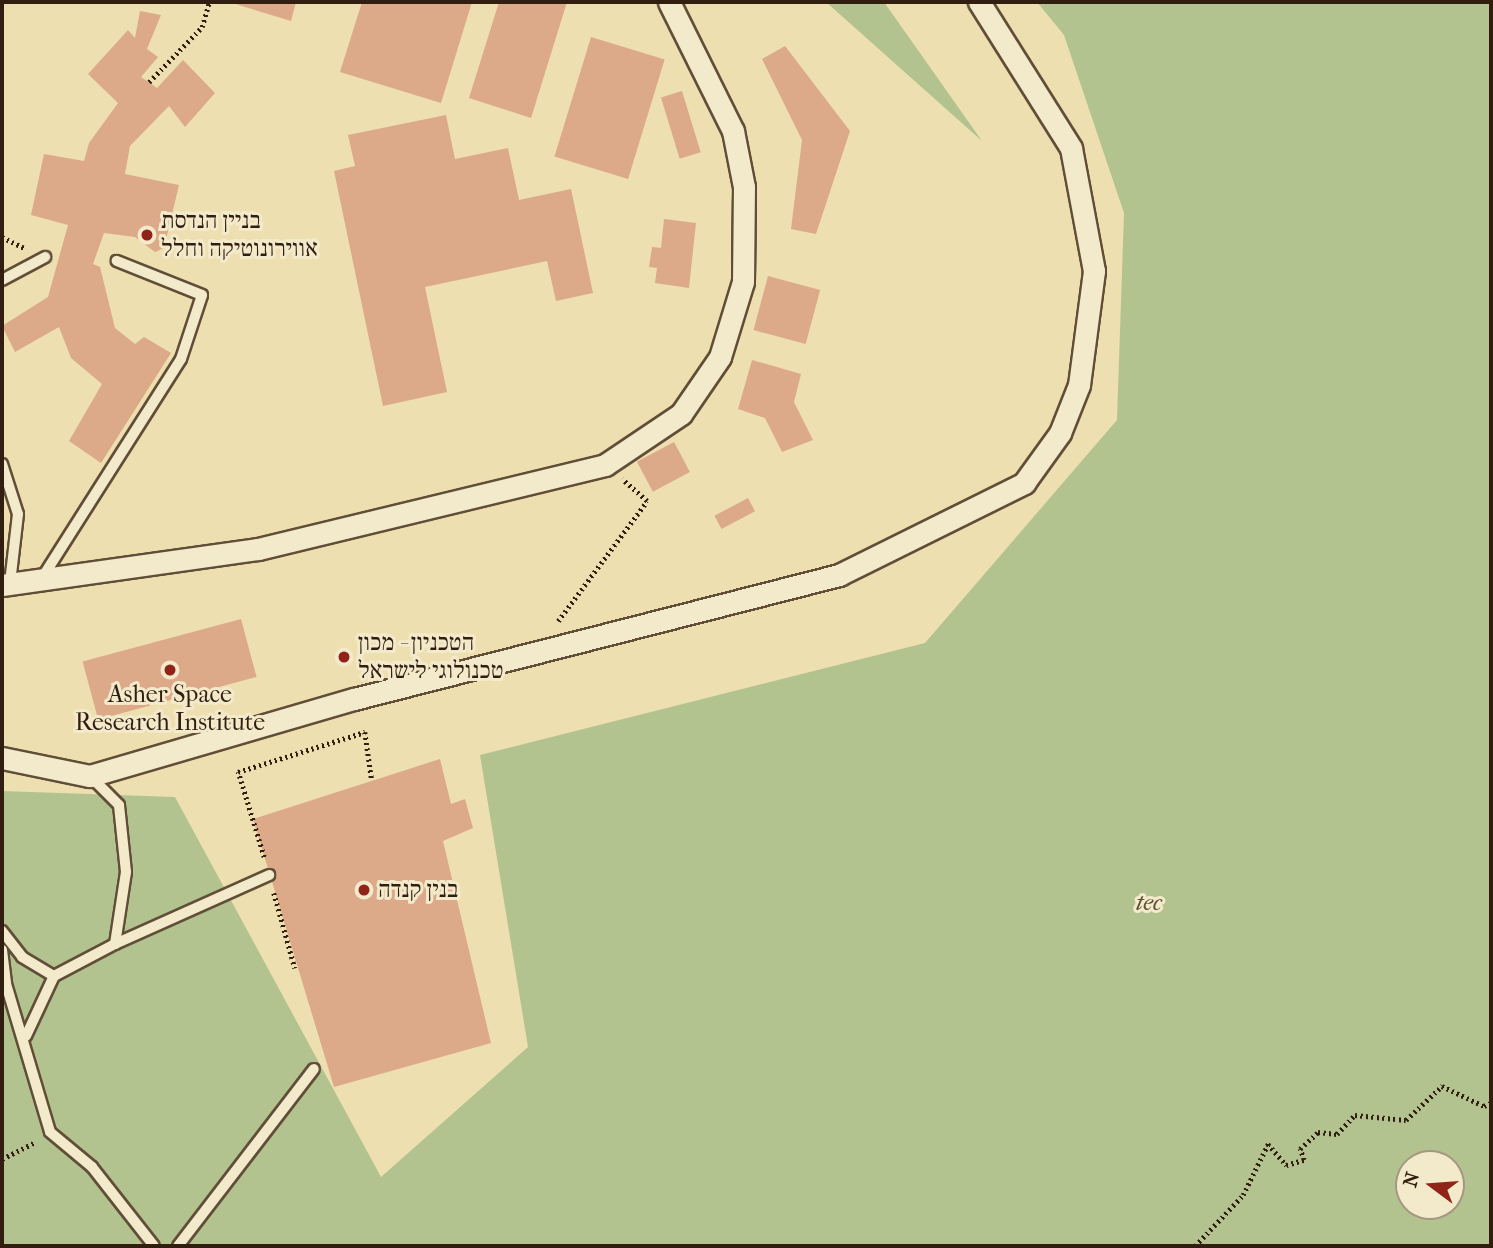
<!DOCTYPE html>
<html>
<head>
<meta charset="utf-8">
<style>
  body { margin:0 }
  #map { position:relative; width:1493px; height:1248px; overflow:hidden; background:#eddfaf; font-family:"IM FELL French Canon","Frank Ruhl Libre",serif }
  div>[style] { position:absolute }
  .green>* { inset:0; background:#b3c38f }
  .building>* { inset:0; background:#dcaa89; transform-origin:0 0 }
  .path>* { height:4.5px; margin-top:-2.25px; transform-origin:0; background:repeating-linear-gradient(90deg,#321e10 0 2px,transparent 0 5.5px) }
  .roads { filter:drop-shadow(2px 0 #614e38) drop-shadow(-2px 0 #614e38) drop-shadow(0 2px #614e38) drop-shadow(0 -2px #614e38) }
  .lane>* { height:10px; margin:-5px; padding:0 5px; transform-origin:5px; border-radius:5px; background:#f3eacb }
  .street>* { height:21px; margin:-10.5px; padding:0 10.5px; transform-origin:10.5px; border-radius:10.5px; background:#f3eacb }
  .dots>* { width:19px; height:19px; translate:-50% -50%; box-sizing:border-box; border:4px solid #f3eacb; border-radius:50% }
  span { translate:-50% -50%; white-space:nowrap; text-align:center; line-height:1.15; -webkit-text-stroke:6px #f3eacb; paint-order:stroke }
  .poi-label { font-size:24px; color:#321e10 }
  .left { translate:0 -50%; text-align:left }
  .park-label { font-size:24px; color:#595036; font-style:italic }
  .frame { position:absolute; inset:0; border:4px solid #321e10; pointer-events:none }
  .north { position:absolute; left:1395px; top:1150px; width:70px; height:70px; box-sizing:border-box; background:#f3eacb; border:2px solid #a69880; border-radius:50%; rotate:286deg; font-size:19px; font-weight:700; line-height:28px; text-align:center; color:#321e10 }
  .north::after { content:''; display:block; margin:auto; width:24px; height:32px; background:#8f2418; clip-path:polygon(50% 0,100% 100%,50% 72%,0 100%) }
</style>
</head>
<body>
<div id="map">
  <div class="green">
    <i style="clip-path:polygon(826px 2px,884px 2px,982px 141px)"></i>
    <i style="clip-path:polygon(evenodd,1037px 2px,1491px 2px,1491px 1246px,2px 1246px,2px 791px,175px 797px,381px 1177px,528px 1047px,480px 755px,925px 643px,1117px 420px,1124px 213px,1064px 35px,1037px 2px,1409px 1164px,1451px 1164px,1451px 1206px,1409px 1206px,1409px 1164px)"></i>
  </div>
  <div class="building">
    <i style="clip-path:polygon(229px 2px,296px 2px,291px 21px)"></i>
    <i style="clip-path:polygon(362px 2px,472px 2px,441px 103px,340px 72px)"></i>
    <i style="clip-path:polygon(499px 2px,567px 2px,531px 118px,469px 98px)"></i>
    <i style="clip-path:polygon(140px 11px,161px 15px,147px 49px,158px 57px,141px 77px,157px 88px,183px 60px,215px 93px,185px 127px,169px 106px,130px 146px,125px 174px,179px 185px,164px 248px,155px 252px,135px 237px,104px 233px,93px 264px,100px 267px,115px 328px,135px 344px,144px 337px,171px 353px,101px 463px,69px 441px,102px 384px,71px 358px,59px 327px,15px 352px,2px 326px,48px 297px,68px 225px,31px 215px,44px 154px,84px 161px,89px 143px,118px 103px,88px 74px,128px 30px,135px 38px)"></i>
    <i style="left:591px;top:37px;width:77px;height:125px;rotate:17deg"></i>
    <i style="clip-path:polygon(785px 46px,850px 131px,816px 234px,791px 229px,802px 140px,762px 59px)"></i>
    <i style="left:682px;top:91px;width:64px;height:22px;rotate:73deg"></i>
    <i style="clip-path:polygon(446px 115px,455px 159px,508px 148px,519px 200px,571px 189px,593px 293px,556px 301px,547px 261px,425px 287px,447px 392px,383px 406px,334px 171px,355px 166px,348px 135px)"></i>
    <i style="clip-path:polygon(664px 219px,696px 223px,689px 288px,655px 283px,657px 268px,649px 267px,652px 247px,661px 248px)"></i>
    <i style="left:768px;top:276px;width:54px;height:56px;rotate:15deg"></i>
    <i style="clip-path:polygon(752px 360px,801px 374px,794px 402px,813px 440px,782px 452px,765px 418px,738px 409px)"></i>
    <i style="left:674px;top:442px;width:34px;height:42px;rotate:62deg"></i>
    <i style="left:748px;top:498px;width:15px;height:38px;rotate:62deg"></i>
    <i style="left:241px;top:619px;width:60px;height:164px;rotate:75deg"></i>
    <i style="clip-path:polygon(440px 759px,451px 804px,465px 799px,473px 828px,443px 841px,491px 1043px,334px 1087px,253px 819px)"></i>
  </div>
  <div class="path">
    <i style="left:149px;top:82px;width:76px;rotate:-46.1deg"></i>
    <i style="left:202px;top:27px;width:26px;rotate:-74deg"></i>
    <i style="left:2px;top:237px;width:25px;rotate:26deg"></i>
    <i style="left:558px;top:621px;width:149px;rotate:-53.4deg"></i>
    <i style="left:647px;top:501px;width:33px;rotate:-139deg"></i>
    <i style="left:264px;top:857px;width:89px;rotate:-107deg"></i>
    <i style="left:238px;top:772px;width:133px;rotate:-17.5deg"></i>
    <i style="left:365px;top:732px;width:49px;rotate:81.9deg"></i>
    <i style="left:274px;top:893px;width:78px;rotate:74.4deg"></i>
    <i style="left:2px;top:1159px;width:37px;rotate:-27deg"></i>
    <i style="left:1195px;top:1246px;width:70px;rotate:-46.7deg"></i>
    <i style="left:1243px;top:1195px;width:57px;rotate:-63.9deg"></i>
    <i style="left:1268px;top:1144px;width:28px;rotate:49deg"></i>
    <i style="left:1286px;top:1165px;width:19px;rotate:-16deg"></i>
    <i style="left:1304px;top:1160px;width:12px;rotate:-110deg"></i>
    <i style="left:1300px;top:1149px;width:25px;rotate:-43deg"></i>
    <i style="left:1318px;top:1132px;width:19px;rotate:6deg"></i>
    <i style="left:1337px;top:1134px;width:26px;rotate:-47deg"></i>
    <i style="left:1355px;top:1115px;width:51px;rotate:5.6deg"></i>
    <i style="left:1406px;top:1120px;width:50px;rotate:-43.4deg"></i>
    <i style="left:1442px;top:1086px;width:47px;rotate:25.5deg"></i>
    <i style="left:1484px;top:1106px;width:8px;rotate:-23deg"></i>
  </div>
  <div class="roads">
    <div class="lane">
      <i style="left:2px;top:280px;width:49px;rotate:-28.1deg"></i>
      <i style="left:2px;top:464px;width:52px;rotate:72.3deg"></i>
      <i style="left:18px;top:514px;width:69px;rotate:96.6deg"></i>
      <i style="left:42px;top:578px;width:259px;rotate:-57.6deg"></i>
      <i style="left:181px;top:359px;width:67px;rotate:-71.8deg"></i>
      <i style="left:202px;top:295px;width:92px;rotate:-158.2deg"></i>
      <i style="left:2px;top:931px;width:33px;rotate:52deg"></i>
      <i style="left:22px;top:957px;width:37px;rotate:31deg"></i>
      <i style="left:115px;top:944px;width:169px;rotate:-24.1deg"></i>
      <i style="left:2px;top:950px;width:34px;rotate:83deg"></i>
      <i style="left:6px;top:984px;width:154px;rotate:73.4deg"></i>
      <i style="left:50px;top:1132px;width:55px;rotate:39.8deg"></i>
      <i style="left:92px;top:1167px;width:100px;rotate:51.9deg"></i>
      <i style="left:26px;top:1036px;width:66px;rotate:-65deg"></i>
      <i style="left:54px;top:976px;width:69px;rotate:-27.7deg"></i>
      <i style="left:115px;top:944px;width:73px;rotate:-81.3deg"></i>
      <i style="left:126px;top:872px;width:67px;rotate:-96deg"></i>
      <i style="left:119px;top:805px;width:41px;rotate:-135deg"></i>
      <i style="left:178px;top:1246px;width:223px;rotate:-52.5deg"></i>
    </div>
    <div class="street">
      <i style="left:2px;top:585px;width:259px;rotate:-8deg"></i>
      <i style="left:258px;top:549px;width:357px;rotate:-13.6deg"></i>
      <i style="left:605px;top:465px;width:92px;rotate:-33.9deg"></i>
      <i style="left:681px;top:414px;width:69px;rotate:-55.6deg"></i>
      <i style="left:720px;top:357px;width:78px;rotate:-73deg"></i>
      <i style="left:743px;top:282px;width:95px;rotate:-89.4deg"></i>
      <i style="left:744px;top:187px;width:57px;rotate:-101.1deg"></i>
      <i style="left:733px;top:131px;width:144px;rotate:-116.4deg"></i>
      <i style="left:2px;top:758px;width:90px;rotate:11.6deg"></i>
      <i style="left:90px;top:776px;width:275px;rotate:-16.3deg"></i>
      <i style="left:354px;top:699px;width:501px;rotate:-14.34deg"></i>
      <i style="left:839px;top:575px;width:207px;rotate:-26.4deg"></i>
      <i style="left:1024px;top:483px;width:62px;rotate:-54.2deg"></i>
      <i style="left:1060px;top:433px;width:52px;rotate:-68.4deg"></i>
      <i style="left:1079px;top:385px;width:115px;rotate:-82.5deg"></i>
      <i style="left:1094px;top:271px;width:125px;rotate:-100.6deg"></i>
      <i style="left:1071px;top:148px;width:173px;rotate:-122.2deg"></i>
    </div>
  </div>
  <div class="dots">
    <i style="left:147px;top:235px;background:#8f2418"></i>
    <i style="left:344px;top:657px;background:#8f2418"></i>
    <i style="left:170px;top:670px;background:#8f2418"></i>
    <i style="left:364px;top:890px;background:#8f2418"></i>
  </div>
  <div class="poi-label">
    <span class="left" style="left:161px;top:235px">בניין הנדסת<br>אווירונוטיקה וחלל</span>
    <span class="left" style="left:358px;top:657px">הטכניון - מכון<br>טכנולוגי לישראל</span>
    <span style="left:170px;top:709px">Asher Space<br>Research Institute</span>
    <span class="left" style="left:378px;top:890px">בנין קנדה</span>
  </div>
  <div class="park-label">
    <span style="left:1149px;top:903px">tec</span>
  </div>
  <div class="frame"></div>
  <div class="north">N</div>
</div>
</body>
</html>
